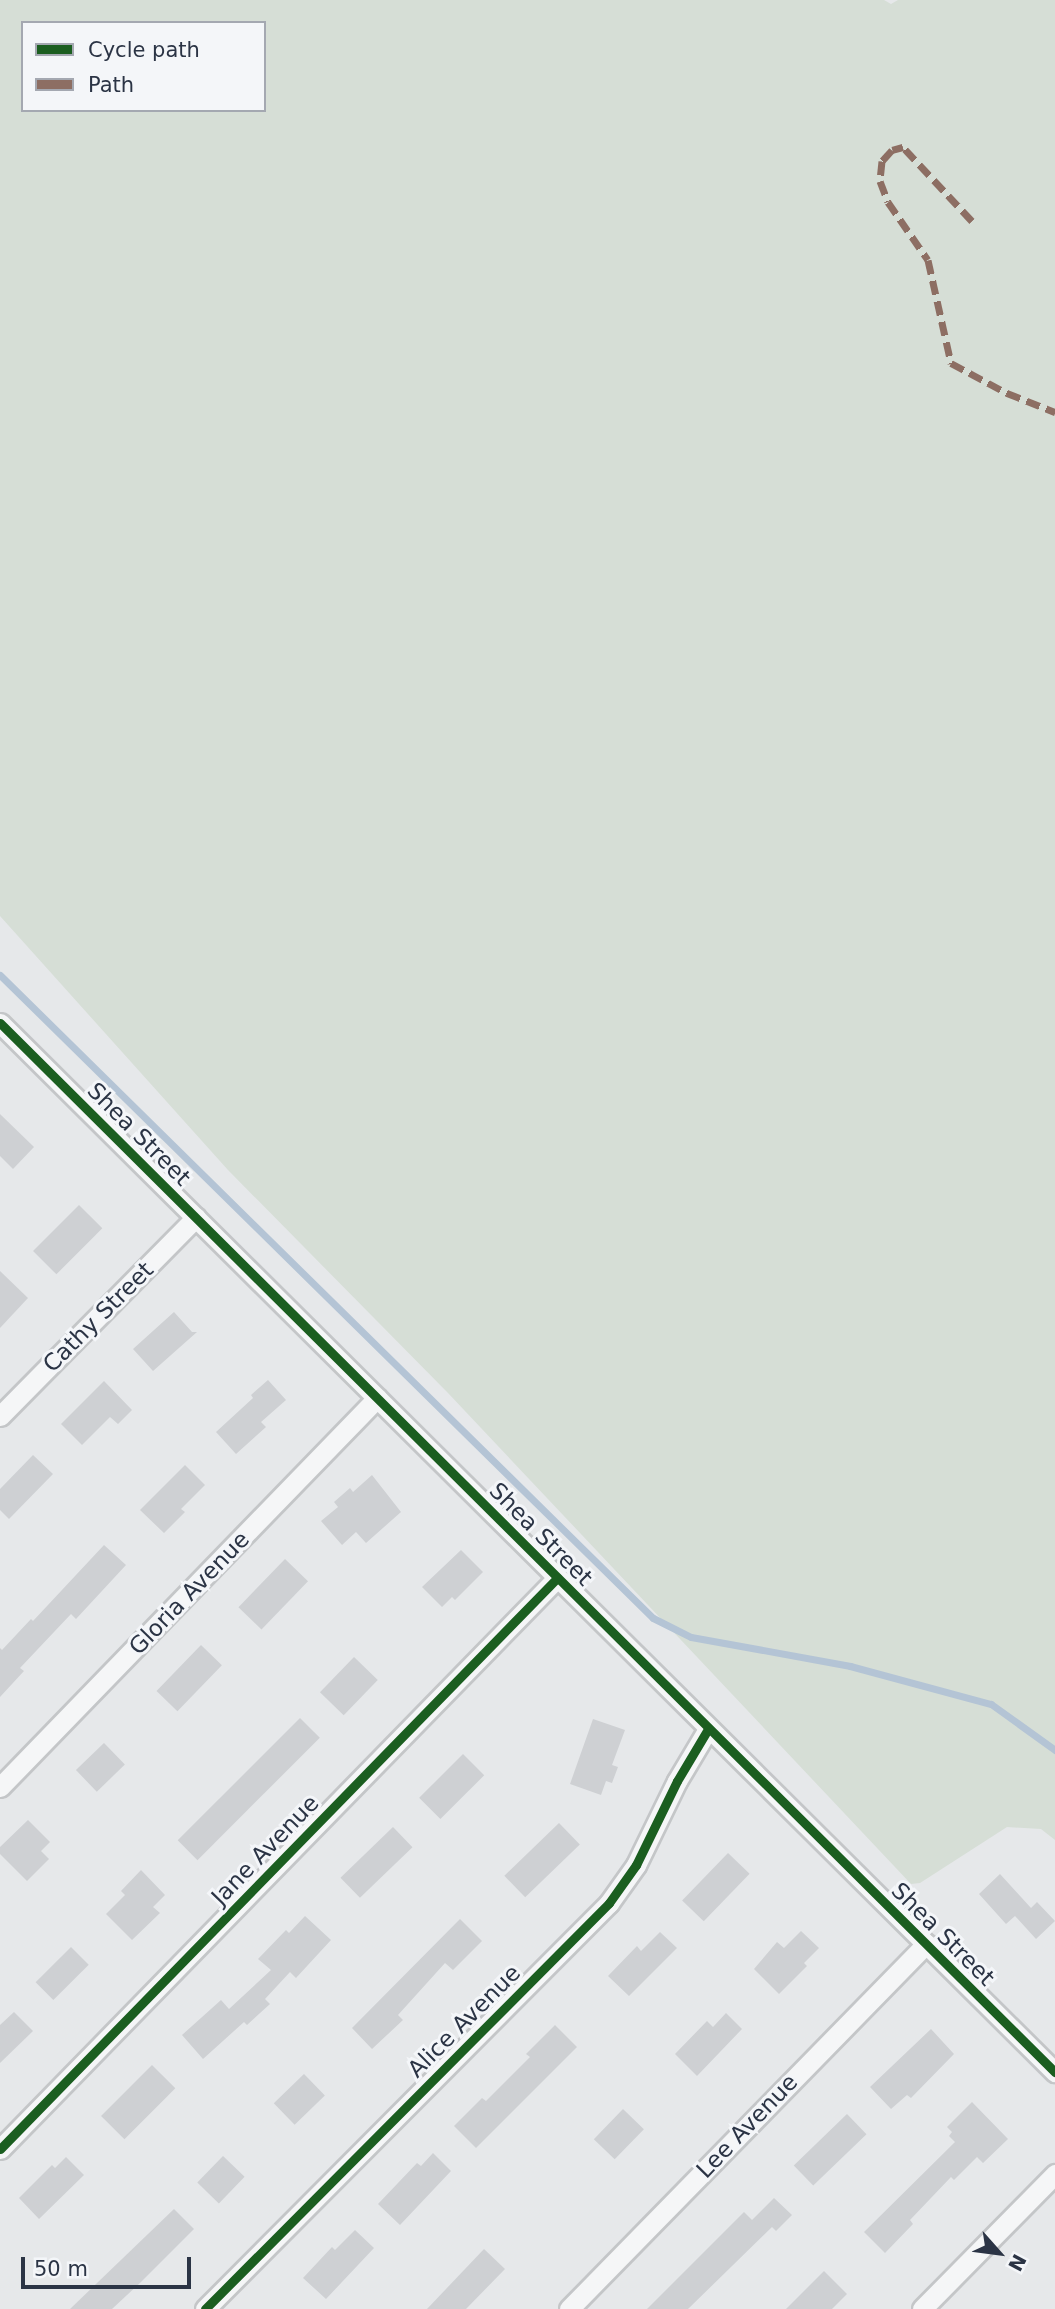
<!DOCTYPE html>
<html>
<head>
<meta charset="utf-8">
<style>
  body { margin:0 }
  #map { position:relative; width:1055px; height:2309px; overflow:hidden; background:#e6e8ea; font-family:"DejaVu Sans",sans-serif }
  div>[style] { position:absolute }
  .green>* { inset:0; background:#d6ded6 }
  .stream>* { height:7px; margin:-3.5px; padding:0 3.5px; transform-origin:3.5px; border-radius:3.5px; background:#b4c4d5 }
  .building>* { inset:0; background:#ced0d3; transform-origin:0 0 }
  .roads { filter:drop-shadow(2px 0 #c4c6c8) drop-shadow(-2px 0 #c4c6c8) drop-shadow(0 2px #c4c6c8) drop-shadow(0 -2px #c4c6c8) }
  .minor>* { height:19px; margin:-9.5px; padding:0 9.5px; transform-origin:9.5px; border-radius:9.5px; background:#f5f6f7 }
  .quiet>* { height:7px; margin-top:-3.5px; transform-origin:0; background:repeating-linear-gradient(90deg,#8d6e63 0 14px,transparent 0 21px) }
  .cycleway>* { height:9px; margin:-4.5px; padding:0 4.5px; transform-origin:4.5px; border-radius:4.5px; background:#1b5e20 }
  span { translate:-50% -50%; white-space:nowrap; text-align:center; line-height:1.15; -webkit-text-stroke:6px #f4f6f9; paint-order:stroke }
  .street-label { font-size:23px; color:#2b3445 }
  .legend { position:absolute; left:21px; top:21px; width:245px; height:91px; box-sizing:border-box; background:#f4f6f9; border:2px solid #a4a8b1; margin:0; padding:9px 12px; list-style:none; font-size:21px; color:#2b3445 }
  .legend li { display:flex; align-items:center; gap:14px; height:35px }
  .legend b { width:35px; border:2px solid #a4a8b1 }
  .north { position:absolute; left:964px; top:2218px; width:70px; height:70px; -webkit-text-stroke:5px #f4f6f9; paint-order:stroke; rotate:118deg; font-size:19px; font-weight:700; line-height:28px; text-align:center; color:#2b3445 }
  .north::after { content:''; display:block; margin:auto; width:24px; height:32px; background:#2b3445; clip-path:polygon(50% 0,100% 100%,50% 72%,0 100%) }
  .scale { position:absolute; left:21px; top:2257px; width:170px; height:32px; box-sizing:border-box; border:4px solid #2b3445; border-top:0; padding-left:9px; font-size:21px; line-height:24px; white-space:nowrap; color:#2b3445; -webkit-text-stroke:5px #f4f6f9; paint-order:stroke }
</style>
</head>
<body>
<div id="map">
  <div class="green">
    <i style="clip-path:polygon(evenodd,0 0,884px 0,891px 4px,898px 0,1055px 0,1055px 1840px,1041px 1829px,1007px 1827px,920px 1883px,911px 1884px,448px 1393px,228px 1170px,0 916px,0 0,23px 23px,264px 23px,264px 110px,23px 110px,23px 23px)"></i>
  </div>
  <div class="stream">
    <i style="left:0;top:975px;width:916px;rotate:44.56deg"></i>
    <i style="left:653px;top:1618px;width:42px;rotate:26.6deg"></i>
    <i style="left:691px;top:1637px;width:162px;rotate:10.3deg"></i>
    <i style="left:850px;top:1666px;width:146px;rotate:15.1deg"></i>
    <i style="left:991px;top:1704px;width:79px;rotate:35.7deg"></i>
  </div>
  <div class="building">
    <i style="clip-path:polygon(0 1114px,34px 1147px,13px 1169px,0 1156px)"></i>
    <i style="left:79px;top:1205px;width:33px;height:65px;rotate:45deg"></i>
    <i style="clip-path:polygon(0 1271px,28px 1298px,0 1328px)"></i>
    <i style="clip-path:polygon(174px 1312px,192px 1332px,197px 1332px,153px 1371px,133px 1349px)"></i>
    <i style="clip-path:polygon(268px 1380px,286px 1400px,261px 1422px,266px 1427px,236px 1454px,216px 1432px,253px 1398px,251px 1395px)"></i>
    <i style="clip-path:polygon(104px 1381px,132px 1410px,118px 1424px,110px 1417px,82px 1445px,61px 1424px)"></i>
    <i style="clip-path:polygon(33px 1455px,53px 1474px,9px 1519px,0 1510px,0 1489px)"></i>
    <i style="clip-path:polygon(185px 1465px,205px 1485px,181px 1509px,185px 1512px,164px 1533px,140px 1510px)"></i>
    <i style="clip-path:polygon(372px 1475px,401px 1512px,366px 1543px,356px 1532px,342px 1545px,321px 1521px,338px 1507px,334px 1502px,350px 1488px,353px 1492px)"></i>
    <i style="clip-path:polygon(104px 1545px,126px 1565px,76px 1619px,71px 1614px,20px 1668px,24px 1671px,0 1697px,0 1648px,2px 1650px,31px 1619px,33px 1621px)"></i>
    <i style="clip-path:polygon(461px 1550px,483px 1572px,455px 1600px,452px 1597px,442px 1607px,422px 1587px)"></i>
    <i style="left:285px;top:1559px;width:32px;height:67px;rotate:44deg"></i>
    <i style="left:201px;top:1645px;width:29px;height:64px;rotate:44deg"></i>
    <i style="left:354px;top:1657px;width:33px;height:49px;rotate:44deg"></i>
    <i style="left:300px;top:1718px;width:28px;height:173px;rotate:45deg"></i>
    <i style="clip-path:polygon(593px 1719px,625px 1730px,612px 1765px,618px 1767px,612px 1783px,606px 1781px,601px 1795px,570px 1784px)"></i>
    <i style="left:104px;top:1743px;width:30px;height:39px;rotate:46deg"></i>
    <i style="left:463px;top:1754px;width:30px;height:62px;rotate:45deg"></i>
    <i style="clip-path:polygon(28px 1820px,50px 1842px,41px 1851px,49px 1859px,27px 1881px,0 1854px,0 1847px)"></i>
    <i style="left:559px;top:1823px;width:30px;height:76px;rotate:46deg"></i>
    <i style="left:393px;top:1827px;width:28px;height:73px;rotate:46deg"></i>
    <i style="left:728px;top:1853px;width:30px;height:66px;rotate:44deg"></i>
    <i style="clip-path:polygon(141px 1870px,165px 1895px,153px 1907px,160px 1913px,132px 1940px,106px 1914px,125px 1895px,121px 1891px)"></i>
    <i style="clip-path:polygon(1000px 1874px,1031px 1908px,1037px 1902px,1055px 1921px,1036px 1939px,1015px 1916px,1006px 1924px,979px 1894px)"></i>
    <i style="clip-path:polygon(305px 1916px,331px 1940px,296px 1978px,290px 1972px,265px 1999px,270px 2004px,247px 2025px,244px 2022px,203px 2059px,182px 2035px,221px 2000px,229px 2009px,271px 1970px,258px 1959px,286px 1930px,289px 1933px)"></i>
    <i style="clip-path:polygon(460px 1919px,482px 1941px,453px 1970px,445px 1963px,398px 2015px,403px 2020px,372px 2049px,352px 2028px)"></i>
    <i style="clip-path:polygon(801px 1931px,819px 1948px,804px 1963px,807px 1966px,779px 1994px,754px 1969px,777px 1942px,784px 1948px)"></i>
    <i style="clip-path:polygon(660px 1932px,677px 1948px,629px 1996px,608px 1976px,637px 1946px,641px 1951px)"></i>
    <i style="left:71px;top:1947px;width:25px;height:50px;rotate:45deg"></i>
    <i style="clip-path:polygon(14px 2012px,33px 2031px,0 2063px,0 2025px)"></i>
    <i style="clip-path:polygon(726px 2013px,742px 2029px,697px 2076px,675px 2054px,707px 2021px,713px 2027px)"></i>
    <i style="clip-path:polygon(555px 2025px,577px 2047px,476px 2148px,454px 2126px,482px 2098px,486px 2101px,530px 2057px,526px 2054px)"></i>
    <i style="clip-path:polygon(931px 2029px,954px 2054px,911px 2098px,907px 2095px,891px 2109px,870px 2087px)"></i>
    <i style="left:152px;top:2065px;width:33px;height:72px;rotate:45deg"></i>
    <i style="left:304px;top:2074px;width:30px;height:42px;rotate:46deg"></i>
    <i style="clip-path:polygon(972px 2102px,1008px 2139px,983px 2163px,977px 2157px,954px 2180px,951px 2177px,910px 2220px,913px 2224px,885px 2253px,864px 2232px,955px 2142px,949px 2136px,952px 2132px,947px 2127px)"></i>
    <i style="left:623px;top:2109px;width:29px;height:42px;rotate:44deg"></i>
    <i style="left:847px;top:2114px;width:28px;height:74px;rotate:46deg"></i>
    <i style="clip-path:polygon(433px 2153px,451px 2171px,400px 2225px,378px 2204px,417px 2163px,421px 2166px)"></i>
    <i style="left:223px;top:2156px;width:30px;height:37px;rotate:44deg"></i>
    <i style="clip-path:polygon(66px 2157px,84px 2175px,39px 2219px,19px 2198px,52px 2165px,55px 2168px)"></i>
    <i style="clip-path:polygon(774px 2198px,792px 2215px,776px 2231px,772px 2227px,688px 2309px,647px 2309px,744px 2212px,752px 2220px)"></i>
    <i style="clip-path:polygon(174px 2209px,194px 2229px,141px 2282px,112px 2309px,70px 2309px)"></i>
    <i style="clip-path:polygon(355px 2230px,374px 2248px,326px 2299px,303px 2278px,332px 2247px,335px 2250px)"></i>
    <i style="clip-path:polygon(484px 2249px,505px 2269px,466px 2309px,427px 2309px)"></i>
    <i style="clip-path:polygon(824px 2271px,847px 2294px,832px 2309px,786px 2309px)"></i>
  </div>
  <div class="roads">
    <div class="minor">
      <i style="left:0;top:1023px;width:1488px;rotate:44.84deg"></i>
      <i style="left:0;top:1416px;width:279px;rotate:-45.4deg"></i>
      <i style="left:0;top:1787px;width:542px;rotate:-45.9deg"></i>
      <i style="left:0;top:2149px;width:798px;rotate:-45.71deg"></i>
      <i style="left:205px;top:2309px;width:573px;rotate:-45.14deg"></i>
      <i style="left:609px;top:1903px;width:47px;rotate:-54.6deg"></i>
      <i style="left:636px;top:1865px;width:93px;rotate:-64deg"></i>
      <i style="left:677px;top:1781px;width:61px;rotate:-59.2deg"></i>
      <i style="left:569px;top:2309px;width:511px;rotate:-45.63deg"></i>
      <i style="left:922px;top:2309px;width:190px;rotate:-45.4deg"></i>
    </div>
  </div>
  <div class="quiet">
    <i style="left:972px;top:221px;width:101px;rotate:-133deg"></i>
    <i style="left:903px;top:147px;width:11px;rotate:165deg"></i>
    <i style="left:892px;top:150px;width:15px;rotate:132deg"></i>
    <i style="left:882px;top:161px;width:20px;rotate:96deg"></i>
    <i style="left:880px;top:181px;width:22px;rotate:69deg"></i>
    <i style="left:888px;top:202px;width:70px;rotate:55.4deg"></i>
    <i style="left:928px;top:260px;width:106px;rotate:77.4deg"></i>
    <i style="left:951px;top:363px;width:64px;rotate:28.2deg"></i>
    <i style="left:1007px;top:393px;width:52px;rotate:21.6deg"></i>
  </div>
  <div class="cycleway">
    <i style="left:0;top:1023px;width:1488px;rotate:44.84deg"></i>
    <i style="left:0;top:2149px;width:798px;rotate:-45.71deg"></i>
    <i style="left:205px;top:2309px;width:573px;rotate:-45.14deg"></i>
    <i style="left:609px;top:1903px;width:47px;rotate:-54.6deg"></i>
    <i style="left:636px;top:1865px;width:93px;rotate:-64deg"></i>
    <i style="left:677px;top:1781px;width:61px;rotate:-59.2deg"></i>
  </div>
  <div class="street-label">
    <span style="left:139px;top:1134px;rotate:45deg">Shea Street</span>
    <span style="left:98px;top:1317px;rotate:-45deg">Cathy Street</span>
    <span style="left:541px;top:1534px;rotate:45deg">Shea Street</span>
    <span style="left:189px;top:1593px;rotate:-46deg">Gloria Avenue</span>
    <span style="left:265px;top:1850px;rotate:-46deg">Jane Avenue</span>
    <span style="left:943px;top:1934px;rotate:45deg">Shea Street</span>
    <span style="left:464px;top:2021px;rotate:-45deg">Alice Avenue</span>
    <span style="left:747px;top:2126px;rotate:-46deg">Lee Avenue</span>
  </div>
  <ul class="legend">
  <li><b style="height:9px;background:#1b5e20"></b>Cycle path</li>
  <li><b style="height:9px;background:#8d6e63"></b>Path</li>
  </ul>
  <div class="north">N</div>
  <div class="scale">50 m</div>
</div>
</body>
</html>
